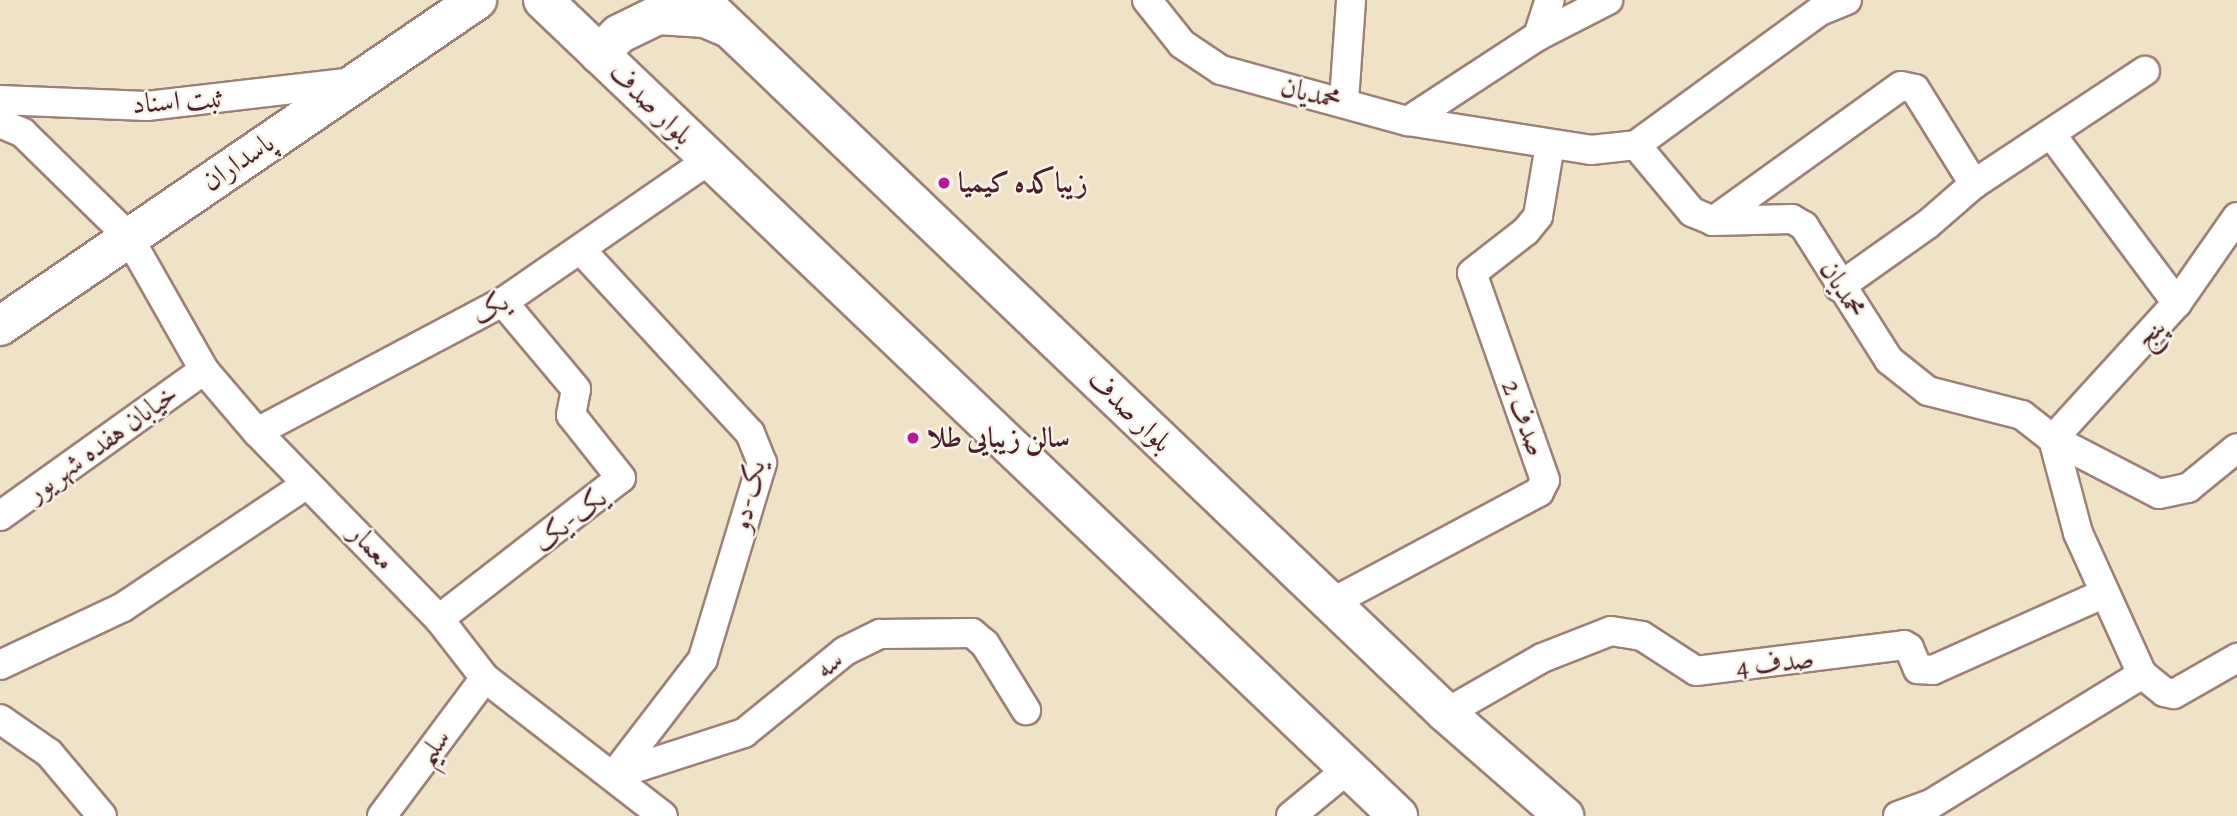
<!DOCTYPE html>
<html>
<head>
<meta charset="utf-8">
<style>
  body { margin:0 }
  #map { position:relative; width:2237px; height:816px; overflow:hidden; background:#f0e2c6; font-family:Alegreya,Amiri,serif }
  div>[style] { position:absolute }
  .roads { filter:drop-shadow(2px 0 #9d8078) drop-shadow(-2px 0 #9d8078) drop-shadow(0 2px #9d8078) drop-shadow(0 -2px #9d8078) }
  .street>* { height:28px; margin:-14px; padding:0 14px; transform-origin:14px; border-radius:14px; background:#fff }
  .secondary>* { height:38px; margin:-19px; padding:0 19px; transform-origin:19px; border-radius:19px; background:#fff }
  .dots>* { width:19px; height:19px; translate:-50% -50%; box-sizing:border-box; border:4px solid #f7f3e8; border-radius:50% }
  span { translate:-50% -50%; white-space:nowrap; text-align:center; line-height:1.15; -webkit-text-stroke:5px #f7f3e8; paint-order:stroke }
  .street-label { font-size:28px; color:#4a1f2b }
  .poi-label { font-size:28px; color:#4a1f2b; font-weight:700 }
  .left { translate:0 -50%; text-align:left }
</style>
</head>
<body>
<div id="map">
  <div class="roads">
    <div class="street">
      <i style="left:1147px;top:0;width:56px;rotate:51.5deg"></i>
      <i style="left:1182px;top:44px;width:47px;rotate:33.7deg"></i>
      <i style="left:1221px;top:70px;width:194px;rotate:15.3deg"></i>
      <i style="left:1408px;top:121px;width:185px;rotate:9deg"></i>
      <i style="left:1591px;top:150px;width:45px;rotate:-6.3deg"></i>
      <i style="left:1636px;top:145px;width:87px;rotate:50.1deg"></i>
      <i style="left:1692px;top:212px;width:23px;rotate:23deg"></i>
      <i style="left:1713px;top:221px;width:79px;rotate:-1.5deg"></i>
      <i style="left:1792px;top:219px;width:14px;rotate:30deg"></i>
      <i style="left:1804px;top:226px;width:159px;rotate:57.6deg"></i>
      <i style="left:1889px;top:360px;width:50px;rotate:38.5deg"></i>
      <i style="left:1928px;top:391px;width:97px;rotate:14.3deg"></i>
      <i style="left:2022px;top:415px;width:39px;rotate:38deg"></i>
      <i style="left:2053px;top:439px;width:97px;rotate:75.1deg"></i>
      <i style="left:2078px;top:533px;width:155px;rotate:65.6deg"></i>
      <i style="left:2142px;top:674px;width:28px;rotate:39deg"></i>
      <i style="left:2164px;top:692px;width:10px;rotate:11deg"></i>
      <i style="left:2174px;top:694px;width:73px;rotate:-29.7deg"></i>
      <i style="left:1538px;top:36px;width:79px;rotate:-27.2deg"></i>
      <i style="left:0;top:100px;width:147px;rotate:2.3deg"></i>
      <i style="left:147px;top:106px;width:207px;rotate:-6.6deg"></i>
      <i style="left:1344px;top:101px;width:101px;rotate:-86deg"></i>
      <i style="left:1408px;top:121px;width:155px;rotate:-33.2deg"></i>
      <i style="left:1538px;top:36px;width:38px;rotate:-72deg"></i>
      <i style="left:0;top:123px;width:25px;rotate:23deg"></i>
      <i style="left:23px;top:133px;width:147px;rotate:44.4deg"></i>
      <i style="left:128px;top:236px;width:154px;rotate:60.4deg"></i>
      <i style="left:204px;top:370px;width:82px;rotate:49.5deg"></i>
      <i style="left:257px;top:432px;width:261px;rotate:45.8deg"></i>
      <i style="left:439px;top:619px;width:75px;rotate:52.1deg"></i>
      <i style="left:485px;top:678px;width:225px;rotate:37.8deg"></i>
      <i style="left:2051px;top:134px;width:211px;rotate:53.3deg"></i>
      <i style="left:1636px;top:145px;width:228px;rotate:-36.1deg"></i>
      <i style="left:1820px;top:11px;width:29px;rotate:-22deg"></i>
      <i style="left:2237px;top:217px;width:105px;rotate:124.9deg"></i>
      <i style="left:2177px;top:303px;width:184px;rotate:132.4deg"></i>
      <i style="left:2053px;top:439px;width:119px;rotate:27.4deg"></i>
      <i style="left:2159px;top:494px;width:30px;rotate:-12deg"></i>
      <i style="left:2188px;top:488px;width:63px;rotate:-39.2deg"></i>
      <i style="left:1713px;top:221px;width:231px;rotate:-35.7deg"></i>
      <i style="left:1901px;top:86px;width:14px;rotate:12deg"></i>
      <i style="left:1915px;top:89px;width:112px;rotate:58.2deg"></i>
      <i style="left:582px;top:251px;width:248px;rotate:47.3deg"></i>
      <i style="left:750px;top:433px;width:32px;rotate:68deg"></i>
      <i style="left:762px;top:463px;width:205px;rotate:106.8deg"></i>
      <i style="left:703px;top:659px;width:146px;rotate:127.5deg"></i>
      <i style="left:1839px;top:287px;width:109px;rotate:-35.3deg"></i>
      <i style="left:1928px;top:224px;width:61px;rotate:-41deg"></i>
      <i style="left:1974px;top:184px;width:205px;rotate:-33.5deg"></i>
      <i style="left:257px;top:432px;width:278px;rotate:-27.9deg"></i>
      <i style="left:503px;top:302px;width:250px;rotate:-34.6deg"></i>
      <i style="left:0;top:516px;width:251px;rotate:-35.6deg"></i>
      <i style="left:1331px;top:603px;width:236px;rotate:-28.1deg"></i>
      <i style="left:1539px;top:492px;width:13px;rotate:-63deg"></i>
      <i style="left:1545px;top:480px;width:219px;rotate:-109.4deg"></i>
      <i style="left:1472px;top:273px;width:68px;rotate:-37.9deg"></i>
      <i style="left:1526px;top:231px;width:19px;rotate:-51deg"></i>
      <i style="left:1538px;top:216px;width:72px;rotate:-80.4deg"></i>
      <i style="left:439px;top:619px;width:230px;rotate:-37.8deg"></i>
      <i style="left:621px;top:478px;width:80px;rotate:-128.4deg"></i>
      <i style="left:571px;top:415px;width:26px;rotate:-79deg"></i>
      <i style="left:576px;top:389px;width:114px;rotate:-130deg"></i>
      <i style="left:0;top:665px;width:136px;rotate:-25.2deg"></i>
      <i style="left:123px;top:607px;width:221px;rotate:-33.8deg"></i>
      <i style="left:1446px;top:713px;width:111px;rotate:-29.8deg"></i>
      <i style="left:1542px;top:658px;width:74px;rotate:-21.4deg"></i>
      <i style="left:1611px;top:631px;width:31px;rotate:9deg"></i>
      <i style="left:1642px;top:636px;width:64px;rotate:32.9deg"></i>
      <i style="left:1696px;top:671px;width:210px;rotate:-7.1deg"></i>
      <i style="left:1904px;top:645px;width:6px;rotate:31deg"></i>
      <i style="left:1909px;top:648px;width:23px;rotate:67deg"></i>
      <i style="left:1918px;top:669px;width:15px;rotate:4deg"></i>
      <i style="left:1933px;top:670px;width:186px;rotate:-24.1deg"></i>
      <i style="left:0;top:719px;width:60px;rotate:34.8deg"></i>
      <i style="left:49px;top:753px;width:82px;rotate:49.9deg"></i>
      <i style="left:614px;top:775px;width:137px;rotate:-17.9deg"></i>
      <i style="left:744px;top:733px;width:130px;rotate:-39.1deg"></i>
      <i style="left:845px;top:651px;width:39px;rotate:-26deg"></i>
      <i style="left:880px;top:634px;width:92px;rotate:-0.6deg"></i>
      <i style="left:972px;top:633px;width:17px;rotate:40deg"></i>
      <i style="left:985px;top:644px;width:78px;rotate:58.2deg"></i>
      <i style="left:382px;top:816px;width:172px;rotate:-53.3deg"></i>
      <i style="left:1291px;top:816px;width:75px;rotate:-39.6deg"></i>
      <i style="left:1898px;top:816px;width:35px;rotate:-20deg"></i>
      <i style="left:1931px;top:804px;width:248px;rotate:-31.6deg"></i>
    </div>
    <div class="secondary">
      <i style="left:543px;top:0;width:1182px;rotate:43.66deg"></i>
      <i style="left:700px;top:0;width:1032px;rotate:43.7deg"></i>
      <i style="left:1446px;top:713px;width:157px;rotate:41.1deg"></i>
      <i style="left:599px;top:54px;width:28px;rotate:-45deg"></i>
      <i style="left:619px;top:34px;width:43px;rotate:-26deg"></i>
      <i style="left:658px;top:15px;width:47px;rotate:3.7deg"></i>
      <i style="left:705px;top:18px;width:25px;rotate:23deg"></i>
      <i style="left:0;top:326px;width:578px;rotate:-34.35deg"></i>
    </div>
  </div>
  <div class="dots">
    <i style="left:944px;top:183px;background:#b5179e"></i>
    <i style="left:913px;top:438px;background:#b5179e"></i>
  </div>
  <div class="street-label">
    <span style="left:1311px;top:93px;rotate:14deg">محمدیان</span>
    <span style="left:178px;top:101px;rotate:-4deg">ثبت اسناد</span>
    <span style="left:651px;top:104px;rotate:44deg">بلوار صدف</span>
    <span style="left:238px;top:162px;rotate:-34deg">پاسداران</span>
    <span style="left:1843px;top:289px;rotate:58deg">محمدیان</span>
    <span style="left:490px;top:308px;rotate:-29deg">یک</span>
    <span style="left:2150px;top:332px;rotate:-47deg">پنج</span>
    <span style="left:1130px;top:411px;rotate:44deg">بلوار صدف</span>
    <span style="left:1524px;top:418px;rotate:69deg">صدف 2</span>
    <span style="left:102px;top:443px;rotate:-36deg">خیابان هفده شهریور</span>
    <span style="left:748px;top:496px;rotate:-77deg">یک-دو</span>
    <span style="left:570px;top:520px;rotate:-38deg">یک-یک</span>
    <span style="left:372px;top:547px;rotate:47deg">معمار</span>
    <span style="left:1775px;top:663px;rotate:-7deg">صدف 4</span>
    <span style="left:829px;top:664px;rotate:-37deg">سه</span>
    <span style="left:433px;top:747px;rotate:-53deg">سلیم</span>
  </div>
  <div class="poi-label">
    <span class="left" style="left:958px;top:183px">زیباکده کیمیا</span>
    <span class="left" style="left:927px;top:438px">سالن زیبایی طلا</span>
  </div>
</div>
</body>
</html>
